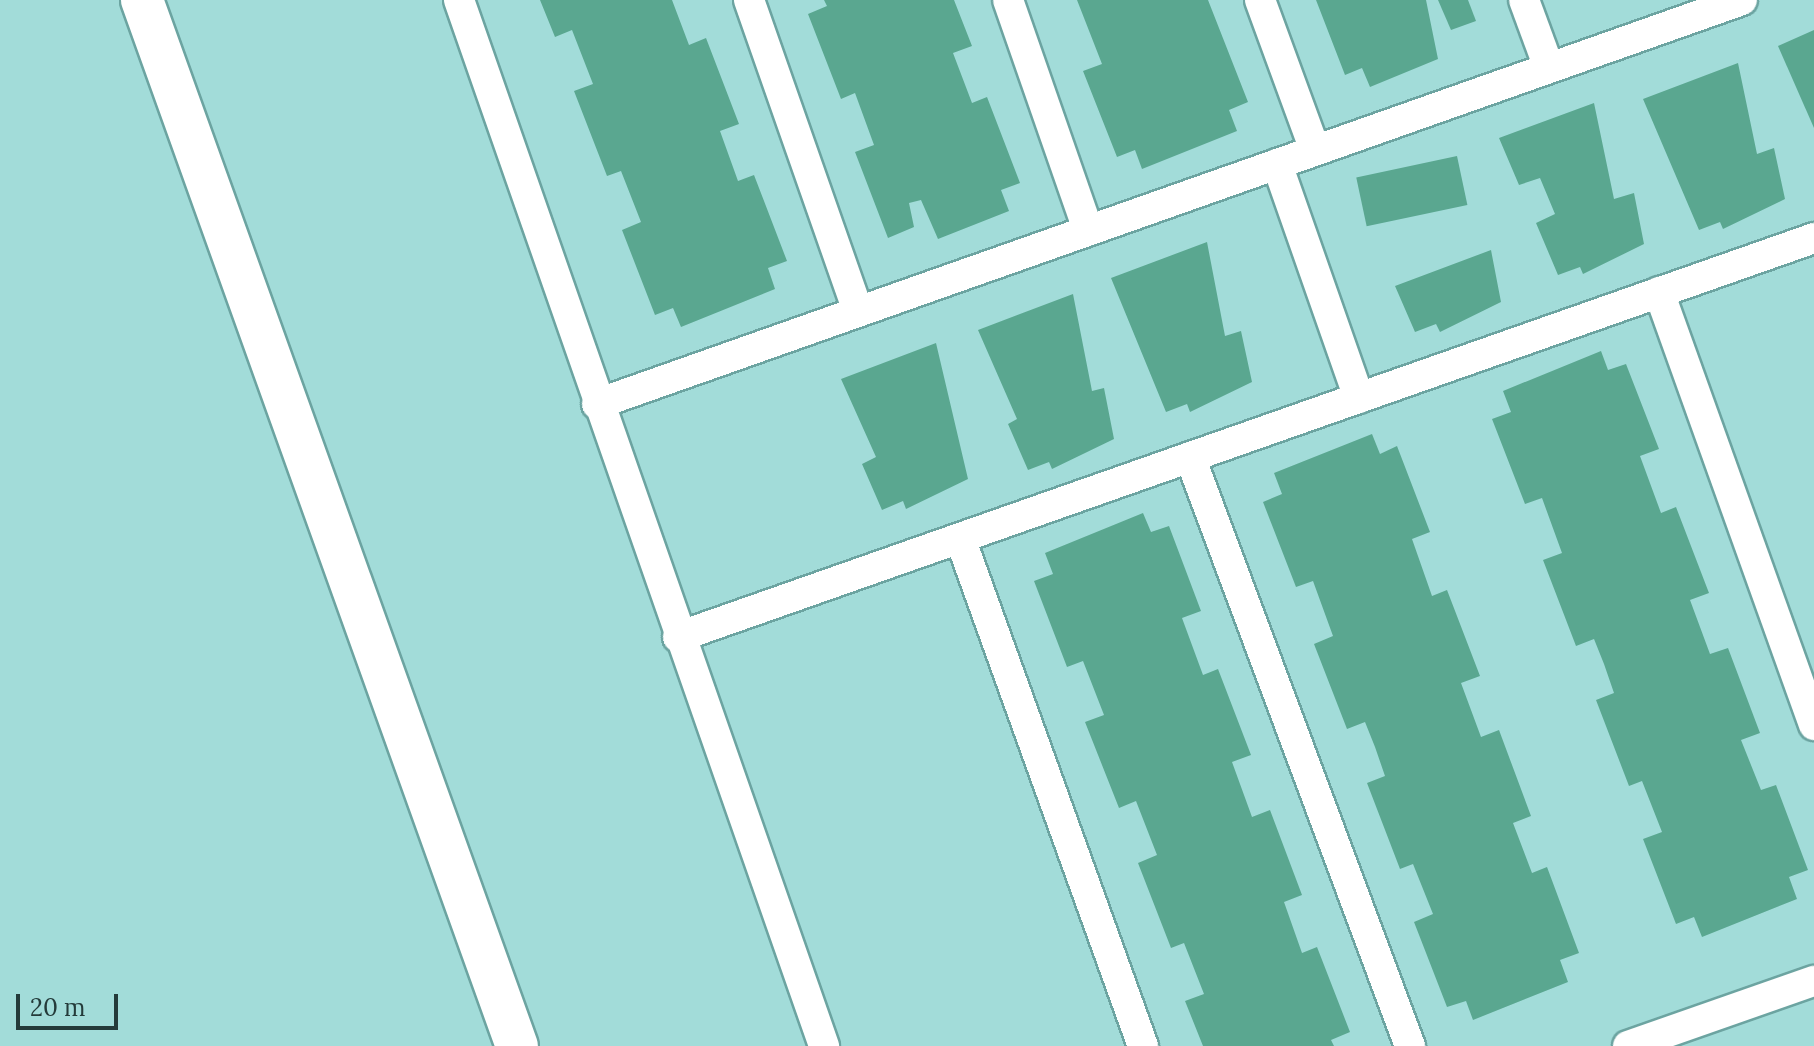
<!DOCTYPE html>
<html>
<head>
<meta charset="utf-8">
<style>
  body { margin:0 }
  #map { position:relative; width:1814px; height:1046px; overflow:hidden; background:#a2dcd9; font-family:Lora,serif }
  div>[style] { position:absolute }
  .building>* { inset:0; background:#5aa790; transform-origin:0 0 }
  .roads { filter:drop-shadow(2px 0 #6ca4a1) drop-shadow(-2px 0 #6ca4a1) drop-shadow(0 2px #6ca4a1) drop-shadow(0 -2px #6ca4a1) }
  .street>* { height:30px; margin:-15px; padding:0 15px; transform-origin:15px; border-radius:15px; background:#fff }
  .secondary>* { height:42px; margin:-21px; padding:0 21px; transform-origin:21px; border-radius:21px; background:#fff }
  span { translate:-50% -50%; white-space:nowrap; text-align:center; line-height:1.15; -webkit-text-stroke:8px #a2dcd9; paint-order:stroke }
  .scale { position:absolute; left:16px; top:994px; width:102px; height:36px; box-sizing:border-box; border:4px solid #243b3a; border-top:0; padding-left:10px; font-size:24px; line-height:28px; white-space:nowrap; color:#243b3a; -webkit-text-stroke:6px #a2dcd9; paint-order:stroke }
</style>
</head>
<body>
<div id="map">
  <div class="building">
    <i style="clip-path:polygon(540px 0,672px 0,689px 45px,706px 38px,739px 124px,720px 131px,738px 181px,754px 175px,787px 261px,768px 268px,775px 289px,681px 327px,673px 308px,655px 315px,622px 230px,641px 222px,621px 171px,607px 176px,574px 91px,593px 84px,572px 30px,555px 37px)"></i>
    <i style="clip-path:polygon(824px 0,954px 0,972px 46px,953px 53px,972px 103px,987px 97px,1020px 183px,1001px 190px,1009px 211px,938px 239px,921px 200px,909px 203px,914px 227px,888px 238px,855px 152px,874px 145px,855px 93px,841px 99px,808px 14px,827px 6px)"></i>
    <i style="clip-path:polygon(1077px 0,1208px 0,1248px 102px,1229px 110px,1237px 131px,1142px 169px,1135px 150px,1117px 157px,1083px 71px,1102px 64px)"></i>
    <i style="clip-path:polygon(1316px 0,1426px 0,1438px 59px,1370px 87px,1362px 68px,1345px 75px)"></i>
    <i style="clip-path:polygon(1438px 0,1468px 0,1476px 21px,1451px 30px)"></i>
    <i style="clip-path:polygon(1814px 30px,1814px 128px,1778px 46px)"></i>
    <i style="clip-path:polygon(1738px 63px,1757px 154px,1774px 148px,1785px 199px,1723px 229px,1720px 222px,1699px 230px,1643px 99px)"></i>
    <i style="clip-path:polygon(1594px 103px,1614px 199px,1634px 193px,1644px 244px,1583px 274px,1580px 267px,1558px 275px,1536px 223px,1555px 214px,1540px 178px,1519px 185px,1499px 138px)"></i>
    <i style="left:1457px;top:156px;width:50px;height:103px;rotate:78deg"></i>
    <i style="clip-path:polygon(1207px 242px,1225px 336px,1241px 331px,1252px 382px,1190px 412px,1187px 404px,1166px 412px,1111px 278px)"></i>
    <i style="clip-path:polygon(1491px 250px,1501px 302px,1440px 332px,1436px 324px,1415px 332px,1395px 286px)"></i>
    <i style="clip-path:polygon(1073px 294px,1092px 391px,1104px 388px,1114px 439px,1052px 469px,1049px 462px,1028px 470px,1008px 424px,1017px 419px,978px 330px)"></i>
    <i style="clip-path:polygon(936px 343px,968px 479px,906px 509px,903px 501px,882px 510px,862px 464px,876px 457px,841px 379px)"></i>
    <i style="clip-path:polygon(1601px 351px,1608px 370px,1626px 364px,1659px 449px,1640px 456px,1661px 513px,1676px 507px,1709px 593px,1690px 600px,1710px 654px,1728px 648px,1760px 733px,1741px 740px,1761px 790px,1776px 785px,1808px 870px,1789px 877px,1797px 899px,1702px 937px,1694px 917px,1676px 924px,1643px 839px,1662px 832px,1642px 781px,1629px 786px,1596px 700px,1614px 693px,1604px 664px,1594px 639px,1576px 646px,1543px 560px,1562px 553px,1542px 498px,1525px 504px,1492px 419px,1511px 412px,1503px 391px)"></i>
    <i style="clip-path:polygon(1372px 434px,1380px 454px,1397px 446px,1430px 532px,1412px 539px,1432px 596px,1447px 590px,1480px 676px,1461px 683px,1481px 737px,1499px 730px,1531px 816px,1513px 823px,1532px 873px,1547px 867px,1579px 953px,1560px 960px,1568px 982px,1473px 1020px,1466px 1001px,1447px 1007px,1414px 922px,1433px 914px,1413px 864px,1400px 869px,1367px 783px,1385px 776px,1375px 747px,1365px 722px,1347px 729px,1314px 644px,1333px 636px,1313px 581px,1296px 587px,1263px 502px,1282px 494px,1274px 473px)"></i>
    <i style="clip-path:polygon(1143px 513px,1151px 532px,1169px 526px,1201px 611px,1182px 618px,1203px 675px,1218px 669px,1251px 755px,1232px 762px,1252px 817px,1270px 810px,1302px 895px,1284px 902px,1302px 953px,1317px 947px,1350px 1032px,1331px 1040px,1334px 1046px,1203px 1046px,1185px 1001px,1204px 994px,1184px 943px,1171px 948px,1138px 863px,1157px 855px,1136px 801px,1119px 808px,1085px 722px,1104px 715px,1083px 661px,1067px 667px,1034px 581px,1053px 574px,1045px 553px)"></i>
  </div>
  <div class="roads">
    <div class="street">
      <i style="left:459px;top:0;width:1108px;rotate:70.76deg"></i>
      <i style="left:749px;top:0;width:330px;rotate:70.7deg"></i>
      <i style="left:1008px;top:0;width:244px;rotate:70.8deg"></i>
      <i style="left:1260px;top:0;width:160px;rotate:69.9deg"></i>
      <i style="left:1524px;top:0;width:72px;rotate:69.8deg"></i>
      <i style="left:1277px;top:164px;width:248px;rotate:70.7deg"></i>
      <i style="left:1659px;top:292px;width:460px;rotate:70.3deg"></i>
      <i style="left:597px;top:404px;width:1214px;rotate:-19.43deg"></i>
      <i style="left:1190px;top:457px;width:629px;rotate:69.52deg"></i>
      <i style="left:960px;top:538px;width:540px;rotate:70.19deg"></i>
      <i style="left:678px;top:637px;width:1204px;rotate:-19.35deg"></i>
      <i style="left:1628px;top:1046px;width:197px;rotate:-19.3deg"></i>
    </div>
    <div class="secondary">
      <i style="left:142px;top:0;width:1111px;rotate:70.28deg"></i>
    </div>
  </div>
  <div class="scale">20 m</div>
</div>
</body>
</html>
